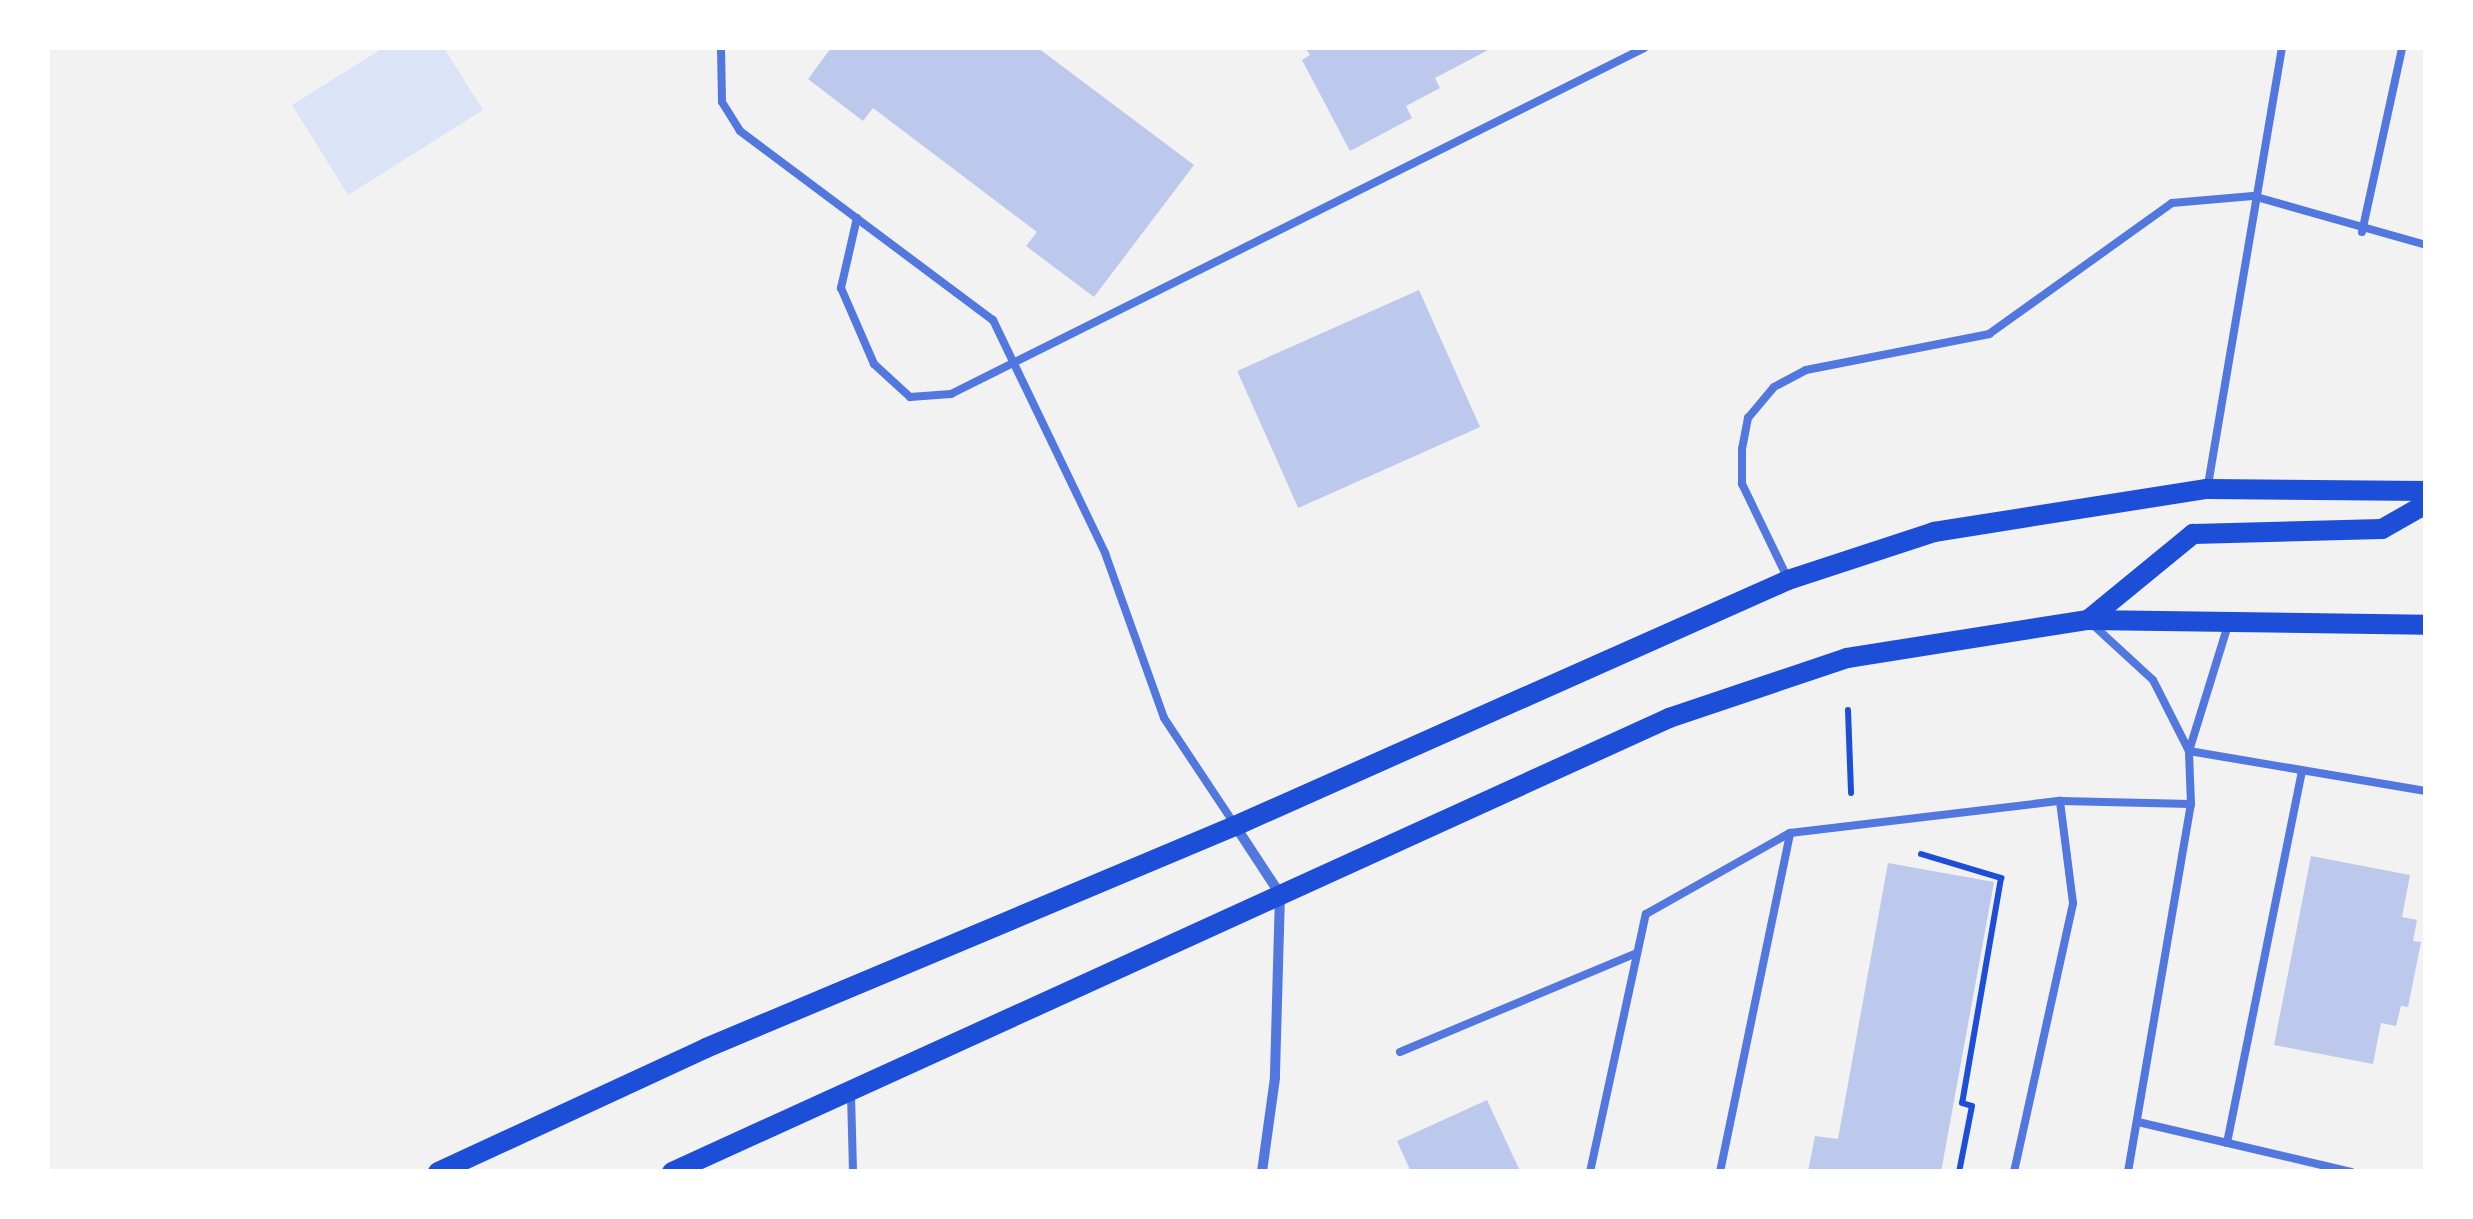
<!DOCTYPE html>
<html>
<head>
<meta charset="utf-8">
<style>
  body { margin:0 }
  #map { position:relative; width:2473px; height:1219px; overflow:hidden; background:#f2f2f2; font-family:Montserrat,sans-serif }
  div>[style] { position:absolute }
  .green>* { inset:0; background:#dbe4f7 }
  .building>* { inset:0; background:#bdc9ec; transform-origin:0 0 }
  .path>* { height:6px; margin:-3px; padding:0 3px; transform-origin:3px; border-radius:3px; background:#1d4ed8 }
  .service>* { height:8px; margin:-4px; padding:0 4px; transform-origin:4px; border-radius:4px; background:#5277de }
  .minor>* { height:10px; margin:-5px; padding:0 5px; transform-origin:5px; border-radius:5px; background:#5277de }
  .secondary>* { height:20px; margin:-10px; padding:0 10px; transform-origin:10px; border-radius:10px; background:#1d4ed8 }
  span { translate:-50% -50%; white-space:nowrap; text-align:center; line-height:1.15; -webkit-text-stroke:8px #fff; paint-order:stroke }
  .frame { position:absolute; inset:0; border:50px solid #fff; pointer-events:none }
</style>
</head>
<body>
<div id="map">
  <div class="green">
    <i style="clip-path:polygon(383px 48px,444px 48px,483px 110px,348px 195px,292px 105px)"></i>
  </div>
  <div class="building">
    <i style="clip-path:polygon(831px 48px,1038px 48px,1194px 165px,1094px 297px,1026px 246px,1037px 232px,873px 108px,863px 121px,808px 79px)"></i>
    <i style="clip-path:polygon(1305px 48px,1492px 48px,1435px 78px,1440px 88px,1406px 106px,1412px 118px,1350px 151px,1302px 60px,1310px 55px)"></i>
    <i style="left:1419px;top:290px;width:150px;height:199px;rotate:66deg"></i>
    <i style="clip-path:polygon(2311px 856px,2410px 875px,2402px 917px,2417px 920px,2413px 941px,2421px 942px,2408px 1007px,2401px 1006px,2396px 1026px,2381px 1023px,2373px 1064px,2274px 1045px)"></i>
    <i style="clip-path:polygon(1888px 863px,1994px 882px,1941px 1172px,1808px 1172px,1815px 1136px,1838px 1139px)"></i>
    <i style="clip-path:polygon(1487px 1100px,1519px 1169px,1411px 1172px,1397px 1141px)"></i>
  </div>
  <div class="path">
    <i style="left:1848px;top:710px;width:83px;rotate:87.9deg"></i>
    <i style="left:1921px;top:854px;width:84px;rotate:16.7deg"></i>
    <i style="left:2001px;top:878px;width:228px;rotate:99.8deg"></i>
    <i style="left:1962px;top:1103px;width:10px;rotate:17deg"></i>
    <i style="left:1972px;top:1106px;width:67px;rotate:101.1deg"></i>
  </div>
  <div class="service">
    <i style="left:721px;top:48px;width:54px;rotate:88.9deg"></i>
    <i style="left:722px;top:102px;width:34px;rotate:58deg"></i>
    <i style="left:740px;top:131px;width:316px;rotate:36.8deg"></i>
    <i style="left:993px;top:320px;width:259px;rotate:64.3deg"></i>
    <i style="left:1105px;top:553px;width:175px;rotate:70.3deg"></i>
    <i style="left:1164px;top:718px;width:125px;rotate:56.4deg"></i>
    <i style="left:857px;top:218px;width:72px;rotate:102.9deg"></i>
    <i style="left:841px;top:288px;width:83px;rotate:66.5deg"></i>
    <i style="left:874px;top:364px;width:49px;rotate:42.5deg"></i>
    <i style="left:910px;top:397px;width:41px;rotate:-4.2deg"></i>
    <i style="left:951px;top:394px;width:775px;rotate:-26.53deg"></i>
    <i style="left:2362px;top:232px;width:188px;rotate:-77.7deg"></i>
    <i style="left:2208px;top:485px;width:443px;rotate:-80.4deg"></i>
    <i style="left:1788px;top:579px;width:106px;rotate:-115.8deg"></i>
    <i style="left:1742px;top:484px;width:35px;rotate:-90deg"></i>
    <i style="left:1742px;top:449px;width:32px;rotate:-79deg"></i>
    <i style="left:1748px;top:418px;width:40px;rotate:-50deg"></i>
    <i style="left:1774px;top:387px;width:36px;rotate:-28deg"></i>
    <i style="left:1806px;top:370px;width:187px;rotate:-11.1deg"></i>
    <i style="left:1989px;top:334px;width:225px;rotate:-35.6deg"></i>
    <i style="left:2172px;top:203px;width:81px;rotate:-4.9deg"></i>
    <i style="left:2253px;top:196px;width:180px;rotate:15.8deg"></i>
    <i style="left:2091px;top:623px;width:84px;rotate:42.6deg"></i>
    <i style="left:2153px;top:680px;width:80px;rotate:63.1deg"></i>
    <i style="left:2189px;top:751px;width:240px;rotate:9.6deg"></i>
    <i style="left:1400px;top:1052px;width:257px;rotate:-22.7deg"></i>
    <i style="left:851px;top:1094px;width:78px;rotate:88.5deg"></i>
    <i style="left:2138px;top:1122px;width:219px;rotate:13.2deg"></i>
    <i style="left:2227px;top:1143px;width:380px;rotate:-78.6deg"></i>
    <i style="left:1590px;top:1172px;width:264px;rotate:-77.8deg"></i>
    <i style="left:1646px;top:914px;width:165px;rotate:-29.4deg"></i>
    <i style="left:1790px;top:833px;width:272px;rotate:-6.8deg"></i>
    <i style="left:2060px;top:801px;width:131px;rotate:1.3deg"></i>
    <i style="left:1720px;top:1172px;width:346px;rotate:-78.3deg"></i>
    <i style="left:2014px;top:1172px;width:275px;rotate:-77.6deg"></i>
    <i style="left:2073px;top:903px;width:103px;rotate:-97.3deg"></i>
    <i style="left:2128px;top:1172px;width:373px;rotate:-80.3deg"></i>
    <i style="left:2191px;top:804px;width:53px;rotate:-92.2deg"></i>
    <i style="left:2189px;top:751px;width:135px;rotate:-72.8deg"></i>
  </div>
  <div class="minor">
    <i style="left:1236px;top:827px;width:80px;rotate:56.7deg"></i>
    <i style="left:1280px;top:894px;width:184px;rotate:91.6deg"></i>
    <i style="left:1275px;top:1078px;width:95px;rotate:97.9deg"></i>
  </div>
  <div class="secondary">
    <i style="left:2088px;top:620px;width:136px;rotate:-39.3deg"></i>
    <i style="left:2193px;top:534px;width:189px;rotate:-1.5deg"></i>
    <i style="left:2382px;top:529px;width:51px;rotate:-29.6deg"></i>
    <i style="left:438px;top:1172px;width:295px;rotate:-24.8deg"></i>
    <i style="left:706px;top:1048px;width:574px;rotate:-22.77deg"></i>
    <i style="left:1235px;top:826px;width:605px;rotate:-23.98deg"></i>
    <i style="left:1788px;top:580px;width:154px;rotate:-18.2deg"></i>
    <i style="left:1934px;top:532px;width:276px;rotate:-9deg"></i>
    <i style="left:2207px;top:489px;width:219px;rotate:0.5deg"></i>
    <i style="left:672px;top:1172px;width:1096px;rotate:-24.48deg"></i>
    <i style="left:1669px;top:718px;width:188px;rotate:-18.6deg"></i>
    <i style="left:1847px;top:658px;width:244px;rotate:-9deg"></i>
    <i style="left:2088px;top:620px;width:338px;rotate:0.8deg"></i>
  </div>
  <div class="frame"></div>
</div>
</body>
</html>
